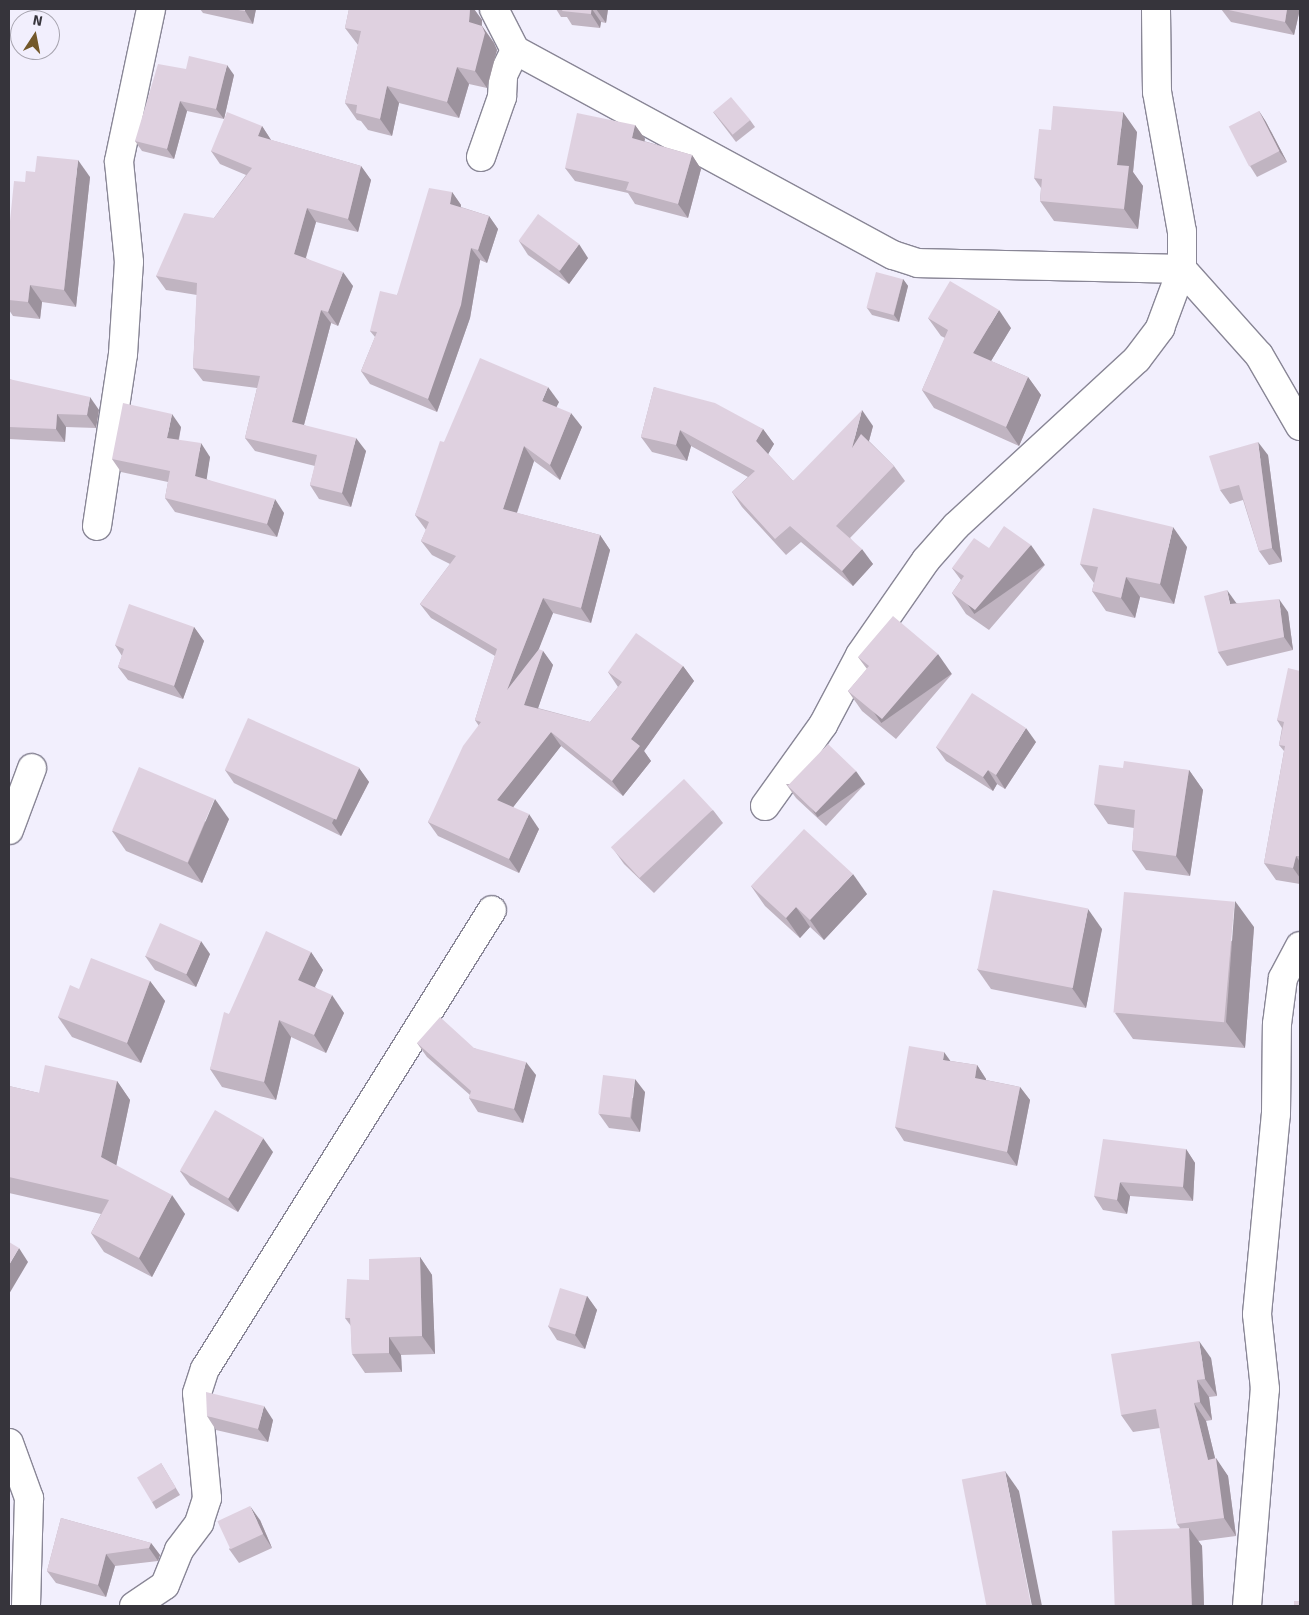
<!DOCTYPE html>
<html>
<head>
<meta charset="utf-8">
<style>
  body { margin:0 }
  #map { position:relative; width:1309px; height:1615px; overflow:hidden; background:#f2effd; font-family:Signika,sans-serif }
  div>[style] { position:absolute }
  .roads { filter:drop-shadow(1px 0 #898696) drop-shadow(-1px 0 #898696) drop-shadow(0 1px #898696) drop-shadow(0 -1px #898696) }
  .street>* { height:28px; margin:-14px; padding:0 14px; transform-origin:14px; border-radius:14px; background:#fff }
  .wall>* { inset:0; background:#c0b4c1 }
  .shaded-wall>* { inset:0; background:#9c929d; transform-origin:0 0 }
  .building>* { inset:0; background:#dfd1e0; transform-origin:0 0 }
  span { translate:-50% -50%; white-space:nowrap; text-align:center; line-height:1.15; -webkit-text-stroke:5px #f2effd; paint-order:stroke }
  .frame { position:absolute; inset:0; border:10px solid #36343b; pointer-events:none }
  .north { position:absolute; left:10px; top:10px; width:50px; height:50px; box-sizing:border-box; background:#f2effd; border:1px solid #a7a4af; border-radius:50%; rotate:11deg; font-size:14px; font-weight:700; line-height:20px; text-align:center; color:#36343b }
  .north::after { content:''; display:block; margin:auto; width:18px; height:22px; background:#73582a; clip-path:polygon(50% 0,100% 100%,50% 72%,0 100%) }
</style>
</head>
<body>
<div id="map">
  <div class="roads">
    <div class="street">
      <i style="left:515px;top:50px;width:430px;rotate:28.5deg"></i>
      <i style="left:893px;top:255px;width:26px;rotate:18deg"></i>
      <i style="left:918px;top:263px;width:264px;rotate:1.3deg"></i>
      <i style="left:1182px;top:269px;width:115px;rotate:48.2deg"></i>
      <i style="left:1259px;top:355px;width:82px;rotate:60deg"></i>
      <i style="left:481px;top:157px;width:64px;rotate:-70.7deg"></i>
      <i style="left:502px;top:97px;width:22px;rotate:-87deg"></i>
      <i style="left:503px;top:75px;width:28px;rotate:-64deg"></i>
      <i style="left:515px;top:50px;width:46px;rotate:-117.1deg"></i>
      <i style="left:97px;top:526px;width:174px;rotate:-81.4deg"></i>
      <i style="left:123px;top:354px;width:92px;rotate:-86.3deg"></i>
      <i style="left:129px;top:262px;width:101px;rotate:-95.7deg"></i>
      <i style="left:119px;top:161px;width:155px;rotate:-78.1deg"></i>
      <i style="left:765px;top:806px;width:100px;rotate:-54.4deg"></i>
      <i style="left:823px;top:725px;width:79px;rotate:-62.1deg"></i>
      <i style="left:860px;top:655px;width:116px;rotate:-55.2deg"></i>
      <i style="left:926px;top:560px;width:45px;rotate:-48.6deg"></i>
      <i style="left:956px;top:526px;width:246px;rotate:-42.7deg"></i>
      <i style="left:1137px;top:359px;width:39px;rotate:-53deg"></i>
      <i style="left:1160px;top:328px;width:63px;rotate:-69.6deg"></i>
      <i style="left:1182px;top:269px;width:37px;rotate:-90deg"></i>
      <i style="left:1182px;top:232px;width:142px;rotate:-100.1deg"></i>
      <i style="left:1157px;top:92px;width:83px;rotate:-90.7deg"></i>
      <i style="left:9px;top:830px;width:66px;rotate:-69.6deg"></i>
      <i style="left:9px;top:1443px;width:59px;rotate:70deg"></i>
      <i style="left:29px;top:1498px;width:108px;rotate:91.6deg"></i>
      <i style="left:134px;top:1606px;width:37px;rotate:-34deg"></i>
      <i style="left:165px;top:1585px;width:38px;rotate:-68deg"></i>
      <i style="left:179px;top:1550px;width:34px;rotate:-53deg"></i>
      <i style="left:199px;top:1523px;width:26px;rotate:-72deg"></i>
      <i style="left:207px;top:1498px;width:105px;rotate:-95.4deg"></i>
      <i style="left:197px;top:1393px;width:25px;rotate:-72deg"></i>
      <i style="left:205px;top:1369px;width:541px;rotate:-57.98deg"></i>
      <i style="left:1247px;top:1606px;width:218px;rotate:-85.3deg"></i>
      <i style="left:1265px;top:1389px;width:75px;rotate:-96.1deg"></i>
      <i style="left:1257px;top:1314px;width:201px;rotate:-84.6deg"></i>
      <i style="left:1276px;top:1114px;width:90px;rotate:-89.4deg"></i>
      <i style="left:1277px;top:1024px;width:46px;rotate:-82.6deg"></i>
      <i style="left:1283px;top:978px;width:36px;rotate:-62deg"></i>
    </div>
  </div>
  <div class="wall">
    <i style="clip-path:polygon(200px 9px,256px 9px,253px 24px,203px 13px)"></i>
    <i style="clip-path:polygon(349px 9px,474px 9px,482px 20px,482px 26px,494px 43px,497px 50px,487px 88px,469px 84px,459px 118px,399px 103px,392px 136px,368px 130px,361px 121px,357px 120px,345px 103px,358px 45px,345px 28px)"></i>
    <i style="clip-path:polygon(556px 9px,608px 9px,606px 23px,601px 22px,600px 28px,572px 25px,567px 17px,561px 17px)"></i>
    <i style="clip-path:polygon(1221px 9px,1300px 9px,1294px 35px,1231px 22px)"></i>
    <i style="clip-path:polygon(186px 69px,234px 75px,224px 119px,187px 111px,174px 159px,142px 151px,135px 141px)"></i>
    <i style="clip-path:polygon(1259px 111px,1266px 122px,1287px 162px,1257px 177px,1250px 166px)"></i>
    <i style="clip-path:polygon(713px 112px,750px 120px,755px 127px,736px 142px)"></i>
    <i style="clip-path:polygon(635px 125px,645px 139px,644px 141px,692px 155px,701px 169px,688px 218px,635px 204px,628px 193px,575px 181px,565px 168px)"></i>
    <i style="clip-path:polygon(262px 126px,271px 140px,361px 166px,371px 180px,358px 232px,316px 222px,306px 258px,353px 286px,338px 326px,331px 323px,304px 425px,366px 451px,351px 507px,319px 499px,310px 485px,315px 466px,255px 451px,245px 438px,257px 388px,203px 381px,193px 368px,197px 295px,166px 290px,156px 276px,214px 218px,246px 175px,220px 164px,211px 151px)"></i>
    <i style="clip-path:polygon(1051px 130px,1137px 132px,1133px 172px,1143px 186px,1138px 229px,1054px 221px,1040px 201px,1041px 188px,1034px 178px)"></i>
    <i style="clip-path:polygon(90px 177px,76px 307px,42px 302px,40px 319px,13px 316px,9px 310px,9px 231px,25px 182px)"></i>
    <i style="clip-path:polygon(452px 192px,461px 205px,461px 207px,489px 216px,498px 229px,487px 263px,480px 260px,470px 318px,437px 412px,370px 384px,361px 371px,375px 337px,370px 331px,397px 295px)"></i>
    <i style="clip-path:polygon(519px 241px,588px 258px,569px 284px,528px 255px)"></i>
    <i style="clip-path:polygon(903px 279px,908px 286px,899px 322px,872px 315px,867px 308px)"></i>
    <i style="clip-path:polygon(928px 318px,1011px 328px,991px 361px,1028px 377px,1041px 395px,1019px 446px,934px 408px,922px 390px,945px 338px,941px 336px)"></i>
    <i style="clip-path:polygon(9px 379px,99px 410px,96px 428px,66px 427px,65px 442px,9px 439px)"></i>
    <i style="clip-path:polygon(654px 387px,763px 429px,774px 444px,768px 454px,793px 481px,873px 426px,869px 441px,894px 466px,905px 481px,850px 538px,873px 564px,853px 586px,801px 542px,786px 555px,742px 507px,732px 492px,748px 477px,691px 446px,687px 461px,652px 452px,641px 437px)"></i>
    <i style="clip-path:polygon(559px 402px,556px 407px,582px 427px,560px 480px,534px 461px,517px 513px,600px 535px,610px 550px,591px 623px,553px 613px,538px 650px,543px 651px,553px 665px,538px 708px,590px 722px,618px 687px,608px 672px,683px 666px,694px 681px,644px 751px,651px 761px,623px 796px,561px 746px,513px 807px,539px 829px,519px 873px,438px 836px,428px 822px,479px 726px,475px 720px,495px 656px,431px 618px,420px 604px,450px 564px,432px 555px,421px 541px,426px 530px,415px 515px,444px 442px)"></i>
    <i style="clip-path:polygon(181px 427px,179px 440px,210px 457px,206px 479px,284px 513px,277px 537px,175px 512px,165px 498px,168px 482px,121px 472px,112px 459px)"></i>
    <i style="clip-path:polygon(1268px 455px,1282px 562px,1269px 565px,1259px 551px,1243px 500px,1230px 504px,1220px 490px)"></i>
    <i style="clip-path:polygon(1187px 547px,1174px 604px,1140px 597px,1135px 618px,1106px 611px,1092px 591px,1094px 583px,1080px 564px)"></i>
    <i style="clip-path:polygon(1045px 565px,989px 630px,966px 614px,952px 593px,961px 580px,952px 568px)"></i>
    <i style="clip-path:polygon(1236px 603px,1288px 612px,1293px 650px,1227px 666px,1218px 652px)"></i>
    <i style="clip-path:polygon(194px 627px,204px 641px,183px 699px,128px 680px,118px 667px,122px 656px,115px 645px)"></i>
    <i style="clip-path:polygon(858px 657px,952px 674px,896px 739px,862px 711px,848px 691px,867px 669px)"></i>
    <i style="clip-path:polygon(1300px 671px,1300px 884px,1276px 880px,1264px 863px,1284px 751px,1279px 745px,1282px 728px,1277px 720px)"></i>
    <i style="clip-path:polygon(1036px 742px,1005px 789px,997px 784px,993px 791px,946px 761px,936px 747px)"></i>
    <i style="clip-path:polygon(359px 768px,369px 782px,341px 836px,234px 783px,225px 770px)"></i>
    <i style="clip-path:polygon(1123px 768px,1189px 770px,1203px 790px,1190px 876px,1146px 870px,1132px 850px,1134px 828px,1108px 824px,1094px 804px)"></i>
    <i style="clip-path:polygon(786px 784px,865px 784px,826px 826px,796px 798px)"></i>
    <i style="clip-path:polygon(713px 810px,723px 823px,654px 893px,624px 864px,614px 850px)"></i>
    <i style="clip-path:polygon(229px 819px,202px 883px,126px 851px,112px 831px)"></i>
    <i style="clip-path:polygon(751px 886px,867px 894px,824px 940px,810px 927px,800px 938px,765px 906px)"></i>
    <i style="clip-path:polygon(1254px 927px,1245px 1048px,1133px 1039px,1115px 1013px)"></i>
    <i style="clip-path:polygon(1102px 929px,1086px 1008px,991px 989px,977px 969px)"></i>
    <i style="clip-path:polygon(311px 952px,323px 970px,315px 987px,344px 1013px,326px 1053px,291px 1037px,276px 1100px,222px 1087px,210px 1069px,229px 1014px)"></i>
    <i style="clip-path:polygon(210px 954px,196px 987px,155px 970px,145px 956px)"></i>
    <i style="clip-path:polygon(150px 981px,165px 1001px,141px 1063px,72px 1037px,58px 1017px,79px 989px)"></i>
    <i style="clip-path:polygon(417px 1043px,474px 1048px,536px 1075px,523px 1123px,478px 1112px,469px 1098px,470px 1095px,427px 1057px)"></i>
    <i style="clip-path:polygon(951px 1061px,977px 1065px,986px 1079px,986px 1080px,1020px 1087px,1030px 1100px,1017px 1166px,904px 1141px,895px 1127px)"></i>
    <i style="clip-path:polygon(117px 1081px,130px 1100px,116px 1166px,185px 1214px,152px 1277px,104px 1252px,91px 1233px,101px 1214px,9px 1193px,9px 1086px,39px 1093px)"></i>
    <i style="clip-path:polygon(645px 1092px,640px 1132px,609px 1128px,599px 1114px)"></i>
    <i style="clip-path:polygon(1186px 1149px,1195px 1163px,1193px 1201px,1130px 1196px,1127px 1214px,1103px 1210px,1094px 1196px)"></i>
    <i style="clip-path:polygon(273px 1152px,238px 1212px,190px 1185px,180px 1171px)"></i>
    <i style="clip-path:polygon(420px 1257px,432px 1275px,435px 1354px,401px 1355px,402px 1372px,365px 1373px,352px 1354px,351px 1326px,345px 1318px,369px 1280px)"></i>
    <i style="clip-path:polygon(587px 1296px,597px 1310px,585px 1349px,557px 1340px,548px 1326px)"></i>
    <i style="clip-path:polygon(1211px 1358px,1217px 1396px,1209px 1397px,1212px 1420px,1206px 1421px,1215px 1458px,1228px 1476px,1236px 1536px,1198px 1541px,1202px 1546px,1204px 1606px,1114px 1606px,1180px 1528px,1177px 1524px,1160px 1428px,1133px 1432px,1121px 1415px)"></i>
    <i style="clip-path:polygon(207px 1416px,273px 1420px,268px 1442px,216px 1430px)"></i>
    <i style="clip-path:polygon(161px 1463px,180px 1495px,156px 1509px,152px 1502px)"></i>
    <i style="clip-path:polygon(61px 1518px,151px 1543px,160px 1555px,158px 1561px,115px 1566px,106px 1597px,56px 1583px,47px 1571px)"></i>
    <i style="clip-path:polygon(260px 1520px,272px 1548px,239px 1563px,229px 1549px)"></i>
  </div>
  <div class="shaded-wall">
    <i style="clip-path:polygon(245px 9px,256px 9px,253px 24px,245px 11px)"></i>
    <i style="clip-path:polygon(470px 9px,474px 9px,482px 20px,481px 39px,469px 22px)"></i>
    <i style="clip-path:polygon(592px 9px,601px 22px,600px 28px,591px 14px)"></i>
    <i style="clip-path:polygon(596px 9px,608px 9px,606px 23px)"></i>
    <i style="clip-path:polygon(1287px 9px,1300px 9px,1294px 35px,1285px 22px)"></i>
    <i style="clip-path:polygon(482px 26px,494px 43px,497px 50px,487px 88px,475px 71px)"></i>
    <i style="clip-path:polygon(227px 65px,234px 75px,224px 119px,216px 109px)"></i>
    <i style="clip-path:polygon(457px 67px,469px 84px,459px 118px,447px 102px)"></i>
    <i style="clip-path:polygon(387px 86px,399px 103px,392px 136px,380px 119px)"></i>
    <i style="clip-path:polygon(180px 101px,187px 111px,174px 159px,167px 149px)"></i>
    <i style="clip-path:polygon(1259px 111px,1266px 122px,1287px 162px,1279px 151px)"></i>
    <i style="clip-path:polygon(1123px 112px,1137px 132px,1133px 172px,1143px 186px,1138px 229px,1124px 209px,1117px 165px)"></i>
    <i style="clip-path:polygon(635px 125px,645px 139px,642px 152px,632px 138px)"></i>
    <i style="clip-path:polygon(262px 126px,271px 140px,267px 150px,258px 136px)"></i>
    <i style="clip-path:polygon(692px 155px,701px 169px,688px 218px,678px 204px)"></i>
    <i style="clip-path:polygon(78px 160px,90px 177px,76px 307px,64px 290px)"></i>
    <i style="clip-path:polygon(361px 166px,371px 180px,358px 232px,348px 219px)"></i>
    <i style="clip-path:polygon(452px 192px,461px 205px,459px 217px,450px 204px)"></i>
    <i style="clip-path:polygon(307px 208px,316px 222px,303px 267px,294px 254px)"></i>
    <i style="clip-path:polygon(489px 216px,498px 229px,487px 263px,478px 250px)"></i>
    <i style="clip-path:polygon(579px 244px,588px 258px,569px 284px,559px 271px)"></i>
    <i style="clip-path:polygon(471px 248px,480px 260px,470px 318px,437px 412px,428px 399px)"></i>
    <i style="clip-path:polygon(343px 272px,353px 286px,338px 326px,328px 312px)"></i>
    <i style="clip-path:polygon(903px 279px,908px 286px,899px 322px,894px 315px)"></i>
    <i style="clip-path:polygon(30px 285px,42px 302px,40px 319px,28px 302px)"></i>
    <i style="clip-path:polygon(321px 310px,331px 323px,301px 436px,292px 422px)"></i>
    <i style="clip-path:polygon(999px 310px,1011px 328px,985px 371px,973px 353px)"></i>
    <i style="clip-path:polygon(1028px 377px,1041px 395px,1019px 446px,1006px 427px)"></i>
    <i style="clip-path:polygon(548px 387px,559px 402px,552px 416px,542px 401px)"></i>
    <i style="clip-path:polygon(90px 397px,99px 410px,96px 428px,87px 415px)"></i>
    <i style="clip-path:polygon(862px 410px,873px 426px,863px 463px,852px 448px)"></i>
    <i style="clip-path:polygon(571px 413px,582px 427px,560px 480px,550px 465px)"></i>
    <i style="clip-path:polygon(57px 414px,66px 427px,65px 442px,56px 429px)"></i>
    <i style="clip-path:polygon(172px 414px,181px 427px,176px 452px,167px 438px)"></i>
    <i style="clip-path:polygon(763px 429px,774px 444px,767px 456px,756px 441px)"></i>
    <i style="clip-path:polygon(680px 430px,691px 446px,687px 461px,676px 445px)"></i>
    <i style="clip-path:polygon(356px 438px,366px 451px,351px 507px,342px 493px)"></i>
    <i style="clip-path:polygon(1258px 442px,1268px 455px,1282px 562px,1272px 548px)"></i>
    <i style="clip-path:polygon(201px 443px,210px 457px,205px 490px,195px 476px)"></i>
    <i style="clip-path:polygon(524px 446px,534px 461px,513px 524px,503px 509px)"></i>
    <i style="clip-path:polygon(275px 499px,284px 513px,277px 537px,267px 524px)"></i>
    <i style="clip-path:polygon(1173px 527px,1187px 547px,1174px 604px,1160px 584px)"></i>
    <i style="clip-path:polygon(600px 535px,610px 550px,591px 623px,581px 608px)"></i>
    <i style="left:1031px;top:545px;width:24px;height:86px;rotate:55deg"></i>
    <i style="clip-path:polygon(862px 549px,873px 564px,853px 586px,842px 571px)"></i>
    <i style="clip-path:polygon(1126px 577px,1140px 597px,1135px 618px,1121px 598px)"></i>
    <i style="clip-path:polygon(1227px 590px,1237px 604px,1230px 604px)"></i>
    <i style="clip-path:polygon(543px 598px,553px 613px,517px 705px,507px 690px)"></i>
    <i style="clip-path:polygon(1279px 599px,1288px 612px,1293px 650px,1284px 637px)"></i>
    <i style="clip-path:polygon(194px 627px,204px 641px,183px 699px,174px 686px)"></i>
    <i style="clip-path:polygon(543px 651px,553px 665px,534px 720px,524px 705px)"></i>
    <i style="left:938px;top:654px;width:24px;height:86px;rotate:55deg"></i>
    <i style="clip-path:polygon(683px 666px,694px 681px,644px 751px,651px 761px,623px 796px,612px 781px,631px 739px)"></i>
    <i style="clip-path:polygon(1026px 728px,1036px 742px,1005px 789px,996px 775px)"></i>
    <i style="clip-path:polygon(551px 732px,561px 746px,507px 815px,497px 800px)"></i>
    <i style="clip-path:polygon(359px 768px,369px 782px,341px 836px,332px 823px)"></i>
    <i style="clip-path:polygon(988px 770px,997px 784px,993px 791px,983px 777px)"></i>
    <i style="clip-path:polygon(1189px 770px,1203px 790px,1190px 876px,1176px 856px)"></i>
    <i style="left:856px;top:771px;width:16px;height:58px;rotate:55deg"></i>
    <i style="clip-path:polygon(215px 799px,229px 819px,202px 883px,188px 863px)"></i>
    <i style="clip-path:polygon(529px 814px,539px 829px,519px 873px,509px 859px)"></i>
    <i style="clip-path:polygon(1296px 856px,1300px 862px,1300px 878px,1293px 868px)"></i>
    <i style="clip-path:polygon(853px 874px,867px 894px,824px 940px,810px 920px)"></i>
    <i style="clip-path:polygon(1235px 901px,1254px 927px,1245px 1048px,1226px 1022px)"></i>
    <i style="clip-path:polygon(796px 907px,810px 927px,800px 938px,786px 918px)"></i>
    <i style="clip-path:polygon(1088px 909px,1102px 929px,1086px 1008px,1072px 988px)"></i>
    <i style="clip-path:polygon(201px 941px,210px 954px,196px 987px,186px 974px)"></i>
    <i style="clip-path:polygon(311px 952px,323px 970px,310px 997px,298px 980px)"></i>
    <i style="clip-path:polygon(150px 981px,165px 1001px,141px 1063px,127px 1043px)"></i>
    <i style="clip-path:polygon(332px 995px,344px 1013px,326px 1053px,314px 1035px)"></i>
    <i style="clip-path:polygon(279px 1020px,291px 1037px,276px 1100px,264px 1082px)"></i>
    <i style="clip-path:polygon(944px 1052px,954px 1066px,943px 1060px)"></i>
    <i style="clip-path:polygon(526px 1062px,536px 1075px,523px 1123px,514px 1109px)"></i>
    <i style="clip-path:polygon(977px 1065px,986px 1079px,984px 1091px,975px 1078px)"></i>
    <i style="clip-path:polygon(635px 1079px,645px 1092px,640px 1132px,631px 1118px)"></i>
    <i style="clip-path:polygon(117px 1081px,130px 1100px,114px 1176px,101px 1157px)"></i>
    <i style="clip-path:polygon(1020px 1087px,1030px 1100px,1017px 1166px,1007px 1152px)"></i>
    <i style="clip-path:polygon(263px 1138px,273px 1152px,238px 1212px,228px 1199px)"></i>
    <i style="clip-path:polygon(1186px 1149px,1195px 1163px,1193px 1201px,1183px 1187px)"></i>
    <i style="clip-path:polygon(1120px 1182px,1130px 1196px,1127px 1214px,1117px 1200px)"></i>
    <i style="clip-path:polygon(172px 1195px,185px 1214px,152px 1277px,139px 1258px)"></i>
    <i style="clip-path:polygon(19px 1248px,28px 1262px,9px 1294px,9px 1265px)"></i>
    <i style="clip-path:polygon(420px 1257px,432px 1275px,435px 1354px,422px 1336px)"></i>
    <i style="clip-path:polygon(587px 1296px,597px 1310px,585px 1349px,575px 1335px)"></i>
    <i style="clip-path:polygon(389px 1337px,401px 1355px,402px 1372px,389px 1353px)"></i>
    <i style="clip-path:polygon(1199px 1341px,1211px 1358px,1217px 1396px,1205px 1379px)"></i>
    <i style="clip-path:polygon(1197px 1380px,1209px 1397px,1212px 1420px,1200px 1402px)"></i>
    <i style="clip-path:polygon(1194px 1403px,1206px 1421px,1216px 1462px,1216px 1458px,1228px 1476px,1236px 1536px,1224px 1518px,1208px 1460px)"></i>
    <i style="clip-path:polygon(264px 1406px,273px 1420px,268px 1442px,258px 1429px)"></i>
    <i style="clip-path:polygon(1005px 1471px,1019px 1491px,1042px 1606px,1032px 1606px)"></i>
    <i style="clip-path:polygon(250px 1506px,260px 1520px,272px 1548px,263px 1534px)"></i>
    <i style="clip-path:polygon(1189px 1528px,1202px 1546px,1204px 1606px,1192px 1606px)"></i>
    <i style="clip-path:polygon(151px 1543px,160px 1555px,158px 1561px,149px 1548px)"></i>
    <i style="clip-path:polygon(106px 1554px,115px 1566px,106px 1597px,98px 1585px)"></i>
  </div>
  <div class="building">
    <i style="clip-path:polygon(231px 9px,245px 9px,245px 11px)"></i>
    <i style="clip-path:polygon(349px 9px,470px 9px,469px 22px,482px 26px,485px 33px,475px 71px,457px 67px,447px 102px,387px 86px,380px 119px,356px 113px,357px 105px,345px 103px,361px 31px,345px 28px)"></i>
    <i style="clip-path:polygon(563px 9px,591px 9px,591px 14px,562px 11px)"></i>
    <i style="clip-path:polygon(1224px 9px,1287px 9px,1285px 22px)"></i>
    <i style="clip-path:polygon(189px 56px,227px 65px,216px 109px,180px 101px,167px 149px,135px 141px,158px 64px,186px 69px)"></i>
    <i style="left:731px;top:97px;width:30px;height:23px;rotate:50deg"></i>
    <i style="clip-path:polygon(1053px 106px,1123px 112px,1117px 165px,1129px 166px,1124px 209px,1040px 201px,1042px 179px,1034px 178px,1039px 129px,1051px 130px)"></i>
    <i style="left:1259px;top:111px;width:45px;height:34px;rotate:63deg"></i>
    <i style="clip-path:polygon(227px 112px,262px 126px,258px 136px,361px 166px,348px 219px,307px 208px,294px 254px,343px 272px,328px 312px,321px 310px,292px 422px,356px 438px,342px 493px,310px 485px,317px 455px,245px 438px,260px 376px,193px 368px,197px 283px,156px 276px,184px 213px,214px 218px,252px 168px,211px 151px)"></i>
    <i style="clip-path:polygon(577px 113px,635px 125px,632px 138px,692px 155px,678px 204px,626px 190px,629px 182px,565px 168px)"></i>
    <i style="clip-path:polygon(37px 156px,78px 160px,64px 290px,30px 285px,28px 302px,9px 300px,9px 231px,14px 181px,25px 182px,26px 171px,35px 172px)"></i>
    <i style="clip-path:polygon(429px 188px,452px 192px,450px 204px,489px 216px,478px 250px,471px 248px,461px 305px,428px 399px,361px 371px,377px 332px,370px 331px,380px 291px,397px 295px)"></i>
    <i style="left:538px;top:214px;width:51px;height:33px;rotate:36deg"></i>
    <i style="left:876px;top:272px;width:28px;height:37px;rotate:15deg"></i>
    <i style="clip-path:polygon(950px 281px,999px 310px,973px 353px,1028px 377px,1006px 427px,922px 390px,948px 330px,928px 318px)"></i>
    <i style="clip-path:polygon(480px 358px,548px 387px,542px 401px,571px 413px,550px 465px,524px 446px,503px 509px,600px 535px,581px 608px,543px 598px,507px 690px,539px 649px,543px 651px,524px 705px,590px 722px,622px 682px,608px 672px,636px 633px,683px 666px,631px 739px,640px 746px,612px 781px,551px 732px,497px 800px,529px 814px,509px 859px,428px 822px,463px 746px,481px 722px,475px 720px,497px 649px,420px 604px,456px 556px,421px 541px,429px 522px,415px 515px,440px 441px,444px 442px)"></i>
    <i style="clip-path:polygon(9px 379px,90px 397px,87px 415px,57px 414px,56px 429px,9px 427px)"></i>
    <i style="clip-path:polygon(654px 387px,715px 403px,763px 429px,756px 441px,793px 481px,862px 410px,852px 448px,861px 434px,894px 466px,836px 526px,862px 549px,842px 571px,790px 526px,775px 539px,732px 492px,755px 471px,680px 430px,676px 445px,641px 437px)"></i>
    <i style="clip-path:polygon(123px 403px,172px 414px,167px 438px,201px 443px,195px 476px,275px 499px,267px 524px,165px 498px,170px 471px,112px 459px)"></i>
    <i style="clip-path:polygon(1258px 442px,1272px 548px,1259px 551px,1239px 485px,1220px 490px,1209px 456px)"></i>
    <i style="clip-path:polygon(1093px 508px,1173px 527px,1160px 584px,1126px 577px,1121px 598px,1092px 591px,1098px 567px,1080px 564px)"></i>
    <i style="clip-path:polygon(1004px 526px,1031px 545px,975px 610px,952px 593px,964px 576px,952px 568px,974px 538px,989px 548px)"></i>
    <i style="clip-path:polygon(1227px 590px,1230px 604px,1279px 599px,1284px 637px,1218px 652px,1204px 596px)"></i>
    <i style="clip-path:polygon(129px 604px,194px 627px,174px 686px,118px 667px,124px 649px,115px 645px)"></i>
    <i style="clip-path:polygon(893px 616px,938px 654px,882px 719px,848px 691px,869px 666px,858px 657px)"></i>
    <i style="clip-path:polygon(1288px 668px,1300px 671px,1300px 856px,1296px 856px,1293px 868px,1264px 863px,1285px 746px,1279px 745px,1284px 722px,1277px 720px)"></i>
    <i style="clip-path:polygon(972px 693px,1026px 728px,996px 775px,988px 770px,983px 777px,936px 747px)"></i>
    <i style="left:248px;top:718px;width:122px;height:57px;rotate:24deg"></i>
    <i style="left:828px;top:744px;width:39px;height:58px;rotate:44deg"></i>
    <i style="clip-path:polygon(1124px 761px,1189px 770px,1176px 856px,1132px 850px,1135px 810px,1094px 804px,1099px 765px,1123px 768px)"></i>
    <i style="left:139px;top:767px;width:82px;height:69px;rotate:23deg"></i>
    <i style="left:684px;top:779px;width:42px;height:100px;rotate:47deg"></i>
    <i style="clip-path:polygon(804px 829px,853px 874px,810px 920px,796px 907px,786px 918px,751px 886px)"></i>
    <i style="left:993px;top:890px;width:97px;height:81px;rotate:11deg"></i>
    <i style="left:1124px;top:892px;width:111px;height:121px;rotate:5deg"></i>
    <i style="left:160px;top:923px;width:45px;height:36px;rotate:24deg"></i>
    <i style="clip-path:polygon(266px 931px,311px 952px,298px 980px,332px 995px,314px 1035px,279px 1020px,264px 1082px,210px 1069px,224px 1012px,229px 1014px)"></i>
    <i style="clip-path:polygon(91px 958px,150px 981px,127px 1043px,58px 1017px,70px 985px,79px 989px)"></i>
    <i style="clip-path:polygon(440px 1017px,474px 1048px,526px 1062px,514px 1109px,469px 1098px,471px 1091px,417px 1043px)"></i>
    <i style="clip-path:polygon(909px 1046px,944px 1052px,943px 1060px,977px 1065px,975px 1078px,1020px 1087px,1007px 1152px,895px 1127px)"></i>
    <i style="clip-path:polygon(45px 1065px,117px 1081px,101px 1157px,172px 1195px,139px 1258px,91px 1233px,109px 1200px,9px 1177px,9px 1086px,39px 1093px)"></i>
    <i style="left:603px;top:1075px;width:32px;height:39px;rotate:7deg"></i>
    <i style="left:215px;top:1110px;width:56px;height:70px;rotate:30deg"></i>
    <i style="clip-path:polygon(1103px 1139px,1186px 1149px,1183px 1187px,1120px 1182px,1117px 1200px,1094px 1196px)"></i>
    <i style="clip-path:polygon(9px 1242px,19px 1248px,9px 1265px)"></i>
    <i style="clip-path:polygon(420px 1257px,422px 1336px,389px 1337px,389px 1353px,352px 1354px,350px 1318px,345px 1318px,347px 1279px,369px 1280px,369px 1259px)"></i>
    <i style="left:560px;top:1288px;width:28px;height:40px;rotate:17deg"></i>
    <i style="clip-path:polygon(1199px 1341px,1205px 1379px,1197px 1380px,1200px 1402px,1194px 1403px,1208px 1460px,1216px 1458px,1224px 1518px,1177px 1524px,1156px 1409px,1121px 1415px,1111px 1354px)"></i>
    <i style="clip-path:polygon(206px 1392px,264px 1406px,258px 1429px,207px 1416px)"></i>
    <i style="left:161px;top:1463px;width:29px;height:28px;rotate:59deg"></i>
    <i style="left:1005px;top:1471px;width:138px;height:44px;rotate:79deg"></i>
    <i style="left:250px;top:1506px;width:31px;height:36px;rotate:65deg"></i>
    <i style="clip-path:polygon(61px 1518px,151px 1543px,149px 1548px,106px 1554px,98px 1585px,47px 1571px)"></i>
    <i style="left:1189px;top:1528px;width:78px;height:77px;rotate:88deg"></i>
    <i style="left:1294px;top:1601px;width:6px;height:5px"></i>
  </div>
  <div class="frame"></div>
  <div class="north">N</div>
</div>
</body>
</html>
